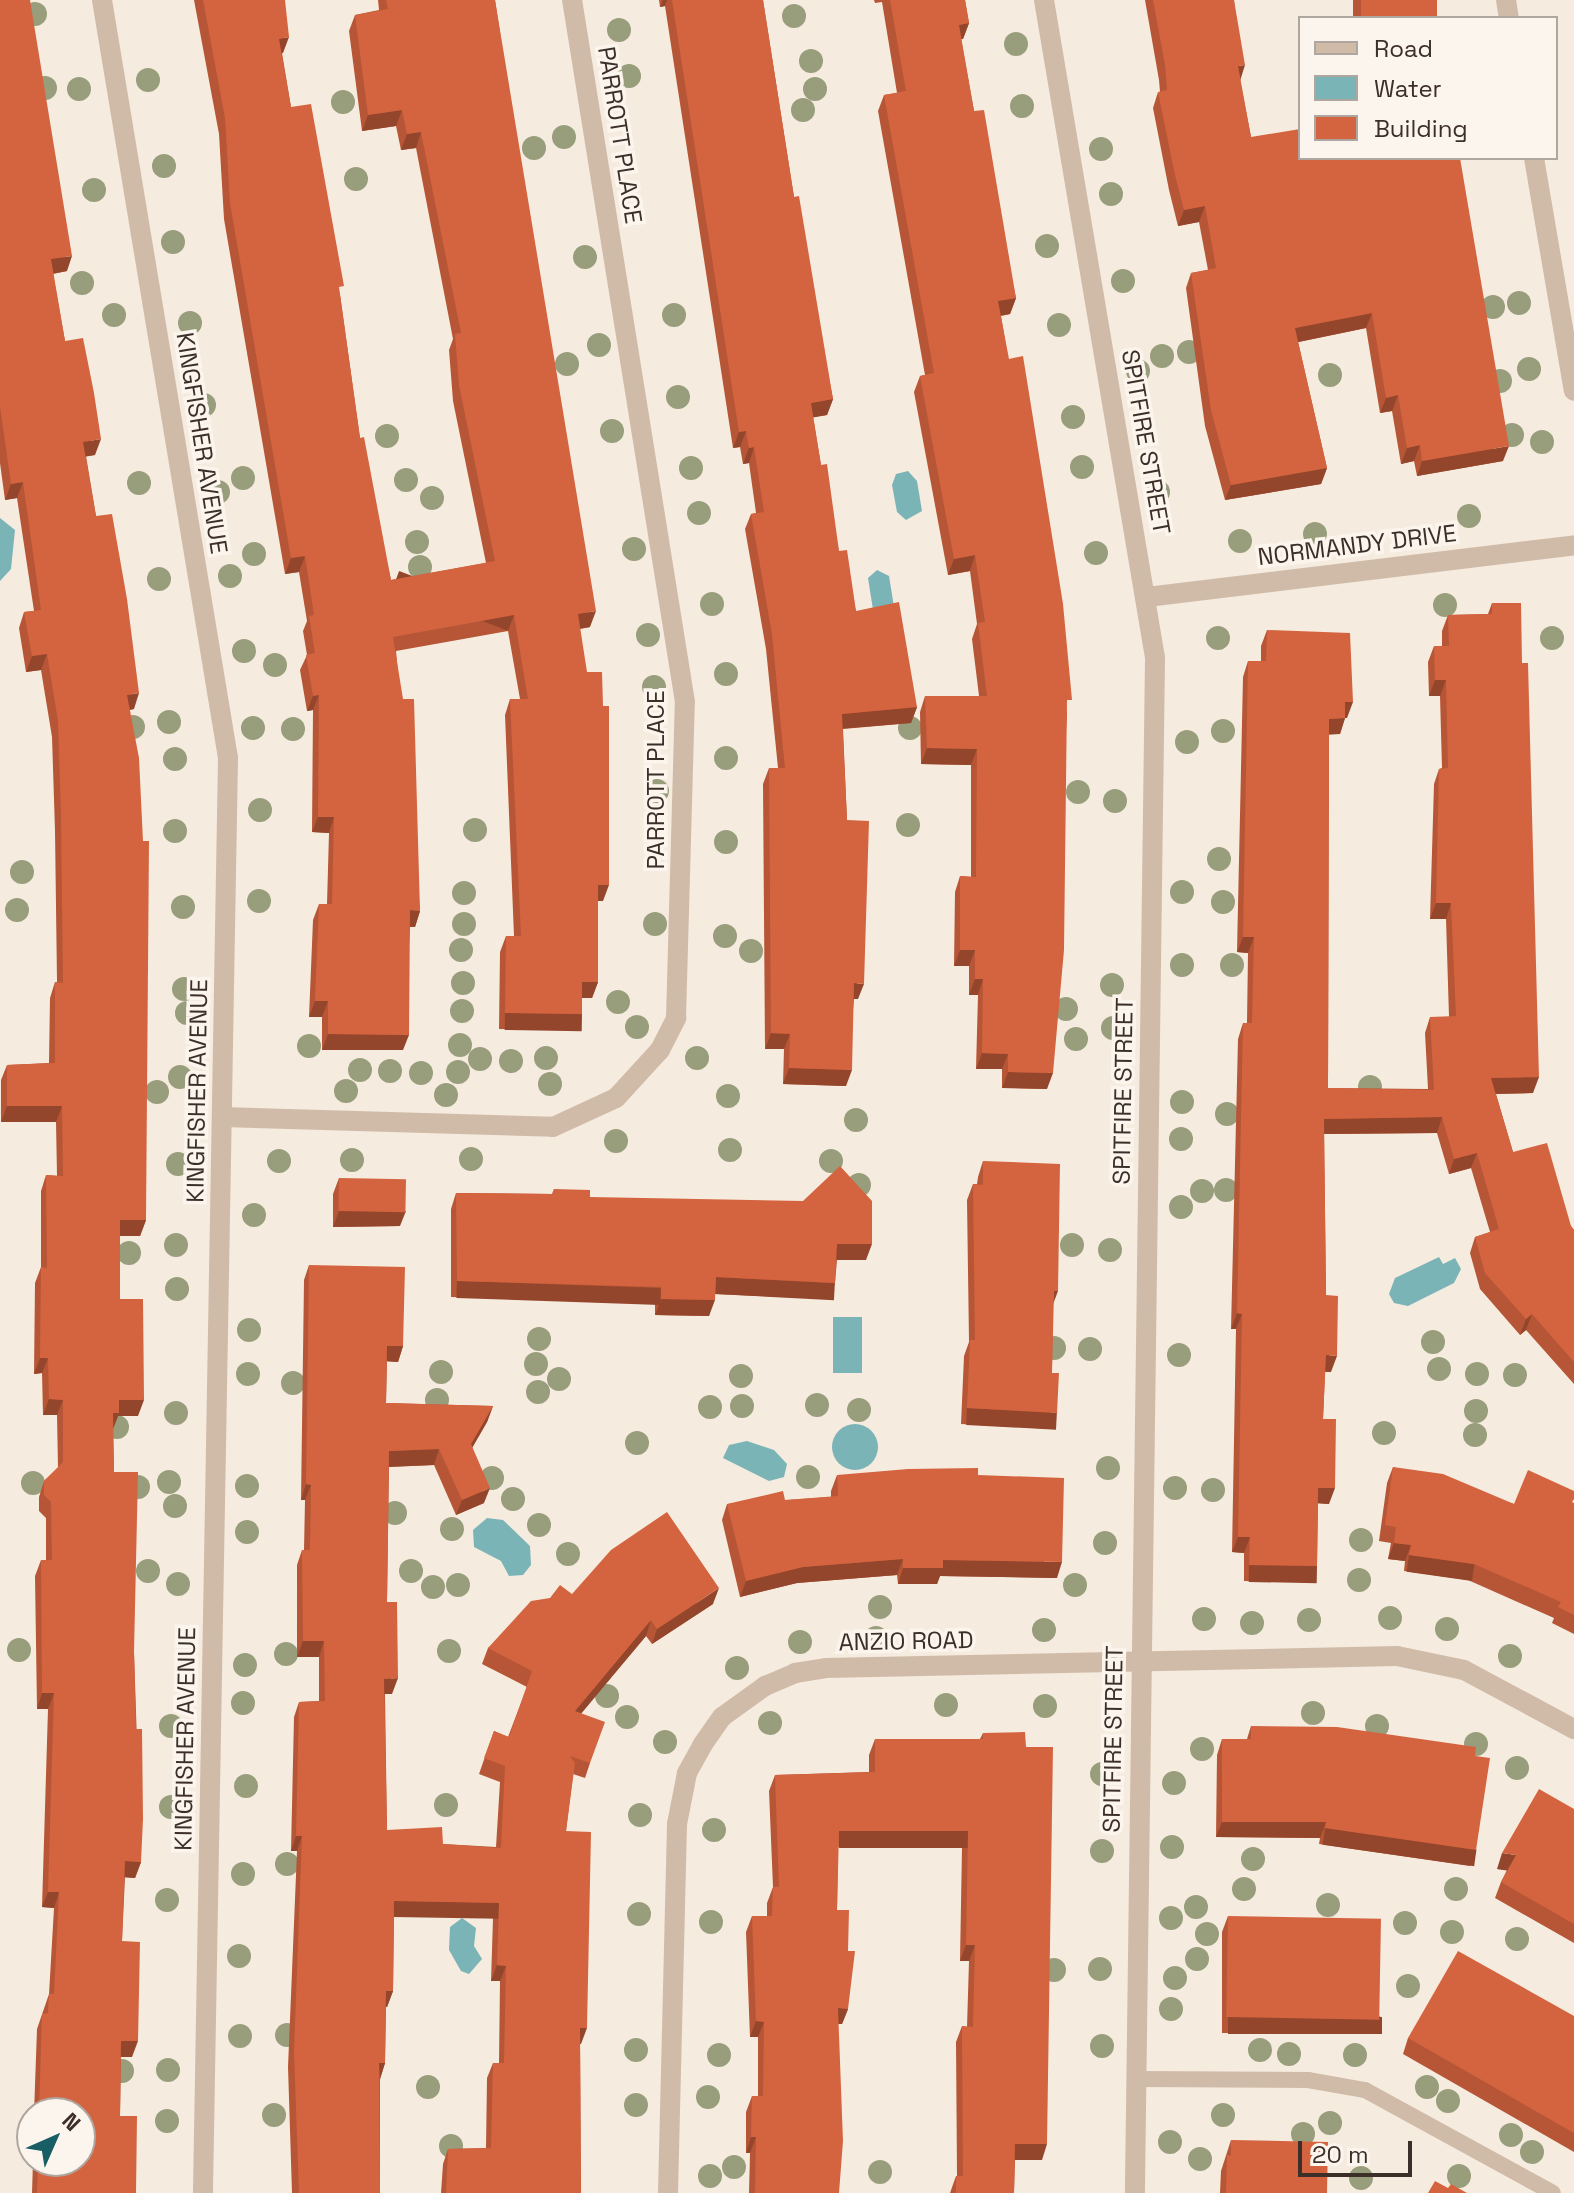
<!DOCTYPE html>
<html>
<head>
<meta charset="utf-8">
<style>
  body { margin:0 }
  #map { position:relative; width:1574px; height:2193px; overflow:hidden; background:#f6ebdf; font-family:"Space Grotesk",sans-serif }
  div>[style] { position:absolute }
  .water>* { inset:0; background:#7ab4b7; transform-origin:0 0 }
  .round { border-radius:50% }
  .service>* { height:16px; margin:-8px; padding:0 8px; transform-origin:8px; border-radius:8px; background:#d0bba9 }
  .minor>* { height:20px; margin:-10px; padding:0 10px; transform-origin:10px; border-radius:10px; background:#d0bba9 }
  .trees>* { width:24px; height:24px; margin:-12px; border-radius:50%; background:#989d7b }
  .wall>* { inset:0; background:#b65636; transform-origin:0 0 }
  .shaded-wall>* { inset:0; background:#94462c; transform-origin:0 0 }
  .building>* { inset:0; background:#d4643f; transform-origin:0 0 }
  span { translate:-50% -50%; white-space:nowrap; text-align:center; line-height:1.15; -webkit-text-stroke:7px #fcf5ed; paint-order:stroke }
  .street-label { font-size:24px; color:#3c2f29 }
  .legend { position:absolute; left:1298px; top:16px; width:260px; height:144px; box-sizing:border-box; background:#fcf5ed; border:2px solid #afa69f; margin:0; padding:10px 14px; list-style:none; font-size:24px; color:#3c2f29 }
  .legend li { display:flex; align-items:center; gap:16px; height:40px }
  .legend b { width:40px; border:2px solid #afa69f }
  .north { position:absolute; left:16px; top:2097px; width:80px; height:80px; box-sizing:border-box; background:#fcf5ed; border:2px solid #afa69f; border-radius:50%; rotate:45deg; font-size:22px; font-weight:700; line-height:32px; text-align:center; color:#3c2f29 }
  .north::after { content:''; display:block; margin:auto; width:28px; height:36px; background:#195e64; clip-path:polygon(50% 0,100% 100%,50% 72%,0 100%) }
  .scale { position:absolute; left:1298px; top:2141px; width:114px; height:36px; box-sizing:border-box; border:4px solid #3c2f29; border-top:0; padding-left:10px; font-size:24px; line-height:28px; white-space:nowrap; color:#3c2f29; -webkit-text-stroke:6px #fcf5ed; paint-order:stroke }
</style>
</head>
<body>
<div id="map">
  <div class="water">
    <i style="clip-path:polygon(908px 471px,917px 481px,922px 511px,906px 520px,897px 512px,892px 485px,896px 474px)"></i>
    <i style="clip-path:polygon(0 518px,15px 530px,11px 569px,0 581px)"></i>
    <i style="clip-path:polygon(877px 570px,889px 576px,895px 613px,874px 616px,868px 578px)"></i>
    <i style="clip-path:polygon(1439px 1257px,1443px 1264px,1455px 1258px,1461px 1269px,1454px 1283px,1408px 1306px,1394px 1303px,1389px 1294px,1395px 1278px)"></i>
    <i style="left:833px;top:1317px;width:29px;height:56px"></i>
    <i class="round" style="left:832px;top:1424px;width:46px;height:46px"></i>
    <i style="clip-path:polygon(747px 1441px,774px 1450px,787px 1464px,784px 1477px,769px 1481px,723px 1458px,729px 1445px)"></i>
    <i style="clip-path:polygon(487px 1518px,503px 1520px,530px 1546px,531px 1565px,523px 1575px,509px 1576px,501px 1561px,474px 1547px,473px 1530px)"></i>
    <i style="clip-path:polygon(462px 1918px,476px 1928px,474px 1946px,482px 1959px,469px 1974px,461px 1971px,449px 1950px,450px 1927px)"></i>
  </div>
  <div class="service">
    <i style="left:1136px;top:2079px;width:172px;rotate:0.3deg"></i>
    <i style="left:1308px;top:2080px;width:58px;rotate:10deg"></i>
    <i style="left:1365px;top:2090px;width:214px;rotate:28.7deg"></i>
  </div>
  <div class="minor">
    <i style="left:102px;top:0;width:768px;rotate:80.56deg"></i>
    <i style="left:228px;top:758px;width:1435px;rotate:91deg"></i>
    <i style="left:1044px;top:0;width:667px;rotate:80.42deg"></i>
    <i style="left:1155px;top:658px;width:1535px;rotate:90.75deg"></i>
    <i style="left:1506px;top:0;width:18px;rotate:81deg"></i>
    <i style="left:1534px;top:158px;width:236px;rotate:80.3deg"></i>
    <i style="left:1147px;top:597px;width:430px;rotate:-6.9deg"></i>
    <i style="left:222px;top:1117px;width:331px;rotate:1.7deg"></i>
    <i style="left:553px;top:1127px;width:69px;rotate:-24.7deg"></i>
    <i style="left:616px;top:1098px;width:65px;rotate:-47.5deg"></i>
    <i style="left:660px;top:1050px;width:36px;rotate:-63deg"></i>
    <i style="left:676px;top:1018px;width:316px;rotate:-88.4deg"></i>
    <i style="left:685px;top:702px;width:711px;rotate:-99.14deg"></i>
    <i style="left:668px;top:2193px;width:369px;rotate:-88.6deg"></i>
    <i style="left:677px;top:1824px;width:52px;rotate:-78.9deg"></i>
    <i style="left:687px;top:1773px;width:33px;rotate:-61deg"></i>
    <i style="left:703px;top:1744px;width:33px;rotate:-55deg"></i>
    <i style="left:722px;top:1717px;width:53px;rotate:-35.8deg"></i>
    <i style="left:765px;top:1686px;width:33px;rotate:-23deg"></i>
    <i style="left:795px;top:1673px;width:31px;rotate:-9deg"></i>
    <i style="left:826px;top:1668px;width:571px;rotate:-1.2deg"></i>
    <i style="left:1397px;top:1656px;width:68px;rotate:11.8deg"></i>
    <i style="left:1464px;top:1670px;width:125px;rotate:28.2deg"></i>
  </div>
  <div class="trees">
    <i style="left:35px;top:14px"></i>
    <i style="left:794px;top:16px"></i>
    <i style="left:619px;top:30px"></i>
    <i style="left:1016px;top:44px"></i>
    <i style="left:811px;top:61px"></i>
    <i style="left:629px;top:76px"></i>
    <i style="left:148px;top:80px"></i>
    <i style="left:45px;top:88px"></i>
    <i style="left:79px;top:89px"></i>
    <i style="left:815px;top:89px"></i>
    <i style="left:343px;top:102px"></i>
    <i style="left:1022px;top:106px"></i>
    <i style="left:803px;top:110px"></i>
    <i style="left:564px;top:137px"></i>
    <i style="left:534px;top:148px"></i>
    <i style="left:1101px;top:149px"></i>
    <i style="left:164px;top:166px"></i>
    <i style="left:356px;top:179px"></i>
    <i style="left:94px;top:190px"></i>
    <i style="left:1111px;top:194px"></i>
    <i style="left:173px;top:242px"></i>
    <i style="left:1047px;top:246px"></i>
    <i style="left:585px;top:257px"></i>
    <i style="left:1123px;top:281px"></i>
    <i style="left:82px;top:283px"></i>
    <i style="left:1519px;top:303px"></i>
    <i style="left:1493px;top:307px"></i>
    <i style="left:114px;top:315px"></i>
    <i style="left:674px;top:315px"></i>
    <i style="left:190px;top:323px"></i>
    <i style="left:1059px;top:325px"></i>
    <i style="left:599px;top:345px"></i>
    <i style="left:1189px;top:352px"></i>
    <i style="left:1162px;top:356px"></i>
    <i style="left:567px;top:364px"></i>
    <i style="left:1529px;top:369px"></i>
    <i style="left:1138px;top:371px"></i>
    <i style="left:1330px;top:375px"></i>
    <i style="left:1500px;top:381px"></i>
    <i style="left:678px;top:397px"></i>
    <i style="left:204px;top:405px"></i>
    <i style="left:1073px;top:417px"></i>
    <i style="left:612px;top:431px"></i>
    <i style="left:1512px;top:435px"></i>
    <i style="left:387px;top:436px"></i>
    <i style="left:1542px;top:442px"></i>
    <i style="left:1082px;top:467px"></i>
    <i style="left:691px;top:468px"></i>
    <i style="left:243px;top:478px"></i>
    <i style="left:406px;top:480px"></i>
    <i style="left:139px;top:483px"></i>
    <i style="left:218px;top:492px"></i>
    <i style="left:1158px;top:492px"></i>
    <i style="left:432px;top:498px"></i>
    <i style="left:699px;top:513px"></i>
    <i style="left:1469px;top:516px"></i>
    <i style="left:1315px;top:534px"></i>
    <i style="left:1240px;top:541px"></i>
    <i style="left:417px;top:542px"></i>
    <i style="left:634px;top:549px"></i>
    <i style="left:1096px;top:553px"></i>
    <i style="left:254px;top:554px"></i>
    <i style="left:420px;top:567px"></i>
    <i style="left:230px;top:576px"></i>
    <i style="left:159px;top:579px"></i>
    <i style="left:712px;top:604px"></i>
    <i style="left:1445px;top:605px"></i>
    <i style="left:648px;top:635px"></i>
    <i style="left:1218px;top:638px"></i>
    <i style="left:1552px;top:638px"></i>
    <i style="left:244px;top:651px"></i>
    <i style="left:275px;top:665px"></i>
    <i style="left:726px;top:674px"></i>
    <i style="left:654px;top:687px"></i>
    <i style="left:169px;top:722px"></i>
    <i style="left:133px;top:727px"></i>
    <i style="left:253px;top:728px"></i>
    <i style="left:910px;top:728px"></i>
    <i style="left:293px;top:729px"></i>
    <i style="left:1223px;top:731px"></i>
    <i style="left:1187px;top:742px"></i>
    <i style="left:726px;top:758px"></i>
    <i style="left:175px;top:759px"></i>
    <i style="left:657px;top:791px"></i>
    <i style="left:1078px;top:792px"></i>
    <i style="left:1115px;top:801px"></i>
    <i style="left:260px;top:810px"></i>
    <i style="left:908px;top:825px"></i>
    <i style="left:475px;top:830px"></i>
    <i style="left:175px;top:831px"></i>
    <i style="left:726px;top:842px"></i>
    <i style="left:1219px;top:859px"></i>
    <i style="left:22px;top:872px"></i>
    <i style="left:1182px;top:892px"></i>
    <i style="left:464px;top:893px"></i>
    <i style="left:259px;top:901px"></i>
    <i style="left:1223px;top:902px"></i>
    <i style="left:183px;top:907px"></i>
    <i style="left:17px;top:910px"></i>
    <i style="left:464px;top:924px"></i>
    <i style="left:655px;top:924px"></i>
    <i style="left:725px;top:936px"></i>
    <i style="left:461px;top:950px"></i>
    <i style="left:751px;top:951px"></i>
    <i style="left:1182px;top:965px"></i>
    <i style="left:1232px;top:965px"></i>
    <i style="left:463px;top:983px"></i>
    <i style="left:1112px;top:985px"></i>
    <i style="left:184px;top:989px"></i>
    <i style="left:618px;top:1002px"></i>
    <i style="left:1066px;top:1009px"></i>
    <i style="left:462px;top:1011px"></i>
    <i style="left:187px;top:1013px"></i>
    <i style="left:637px;top:1027px"></i>
    <i style="left:1113px;top:1028px"></i>
    <i style="left:1076px;top:1039px"></i>
    <i style="left:460px;top:1045px"></i>
    <i style="left:309px;top:1046px"></i>
    <i style="left:546px;top:1058px"></i>
    <i style="left:697px;top:1058px"></i>
    <i style="left:480px;top:1059px"></i>
    <i style="left:511px;top:1061px"></i>
    <i style="left:360px;top:1070px"></i>
    <i style="left:390px;top:1071px"></i>
    <i style="left:458px;top:1072px"></i>
    <i style="left:421px;top:1073px"></i>
    <i style="left:180px;top:1077px"></i>
    <i style="left:550px;top:1084px"></i>
    <i style="left:1370px;top:1087px"></i>
    <i style="left:346px;top:1091px"></i>
    <i style="left:157px;top:1092px"></i>
    <i style="left:446px;top:1095px"></i>
    <i style="left:728px;top:1096px"></i>
    <i style="left:1182px;top:1102px"></i>
    <i style="left:1227px;top:1114px"></i>
    <i style="left:856px;top:1120px"></i>
    <i style="left:1181px;top:1139px"></i>
    <i style="left:616px;top:1141px"></i>
    <i style="left:730px;top:1150px"></i>
    <i style="left:471px;top:1159px"></i>
    <i style="left:352px;top:1160px"></i>
    <i style="left:279px;top:1161px"></i>
    <i style="left:831px;top:1161px"></i>
    <i style="left:178px;top:1164px"></i>
    <i style="left:859px;top:1185px"></i>
    <i style="left:1226px;top:1190px"></i>
    <i style="left:1202px;top:1191px"></i>
    <i style="left:1181px;top:1207px"></i>
    <i style="left:254px;top:1215px"></i>
    <i style="left:176px;top:1245px"></i>
    <i style="left:1072px;top:1245px"></i>
    <i style="left:1110px;top:1250px"></i>
    <i style="left:129px;top:1253px"></i>
    <i style="left:177px;top:1289px"></i>
    <i style="left:249px;top:1330px"></i>
    <i style="left:539px;top:1339px"></i>
    <i style="left:1433px;top:1342px"></i>
    <i style="left:1054px;top:1348px"></i>
    <i style="left:1090px;top:1349px"></i>
    <i style="left:1179px;top:1355px"></i>
    <i style="left:536px;top:1364px"></i>
    <i style="left:1439px;top:1369px"></i>
    <i style="left:441px;top:1372px"></i>
    <i style="left:248px;top:1374px"></i>
    <i style="left:1477px;top:1374px"></i>
    <i style="left:1515px;top:1375px"></i>
    <i style="left:741px;top:1376px"></i>
    <i style="left:559px;top:1379px"></i>
    <i style="left:293px;top:1383px"></i>
    <i style="left:538px;top:1392px"></i>
    <i style="left:437px;top:1400px"></i>
    <i style="left:817px;top:1405px"></i>
    <i style="left:742px;top:1406px"></i>
    <i style="left:710px;top:1407px"></i>
    <i style="left:859px;top:1410px"></i>
    <i style="left:1476px;top:1411px"></i>
    <i style="left:176px;top:1413px"></i>
    <i style="left:117px;top:1427px"></i>
    <i style="left:1384px;top:1433px"></i>
    <i style="left:1475px;top:1435px"></i>
    <i style="left:637px;top:1443px"></i>
    <i style="left:1108px;top:1468px"></i>
    <i style="left:808px;top:1477px"></i>
    <i style="left:492px;top:1478px"></i>
    <i style="left:169px;top:1482px"></i>
    <i style="left:33px;top:1483px"></i>
    <i style="left:247px;top:1486px"></i>
    <i style="left:138px;top:1487px"></i>
    <i style="left:1175px;top:1488px"></i>
    <i style="left:1213px;top:1490px"></i>
    <i style="left:513px;top:1499px"></i>
    <i style="left:175px;top:1506px"></i>
    <i style="left:395px;top:1513px"></i>
    <i style="left:539px;top:1525px"></i>
    <i style="left:452px;top:1529px"></i>
    <i style="left:247px;top:1532px"></i>
    <i style="left:1361px;top:1540px"></i>
    <i style="left:1105px;top:1543px"></i>
    <i style="left:568px;top:1554px"></i>
    <i style="left:148px;top:1571px"></i>
    <i style="left:411px;top:1571px"></i>
    <i style="left:1359px;top:1580px"></i>
    <i style="left:178px;top:1584px"></i>
    <i style="left:458px;top:1585px"></i>
    <i style="left:1075px;top:1585px"></i>
    <i style="left:433px;top:1587px"></i>
    <i style="left:880px;top:1607px"></i>
    <i style="left:1390px;top:1618px"></i>
    <i style="left:1204px;top:1619px"></i>
    <i style="left:1309px;top:1620px"></i>
    <i style="left:1252px;top:1623px"></i>
    <i style="left:1447px;top:1629px"></i>
    <i style="left:1044px;top:1630px"></i>
    <i style="left:876px;top:1638px"></i>
    <i style="left:800px;top:1642px"></i>
    <i style="left:19px;top:1650px"></i>
    <i style="left:449px;top:1651px"></i>
    <i style="left:286px;top:1654px"></i>
    <i style="left:1510px;top:1656px"></i>
    <i style="left:245px;top:1665px"></i>
    <i style="left:737px;top:1668px"></i>
    <i style="left:607px;top:1696px"></i>
    <i style="left:243px;top:1703px"></i>
    <i style="left:946px;top:1705px"></i>
    <i style="left:1045px;top:1706px"></i>
    <i style="left:1313px;top:1713px"></i>
    <i style="left:627px;top:1717px"></i>
    <i style="left:770px;top:1723px"></i>
    <i style="left:171px;top:1726px"></i>
    <i style="left:1377px;top:1726px"></i>
    <i style="left:665px;top:1742px"></i>
    <i style="left:1476px;top:1744px"></i>
    <i style="left:1202px;top:1749px"></i>
    <i style="left:1517px;top:1768px"></i>
    <i style="left:1102px;top:1774px"></i>
    <i style="left:1174px;top:1783px"></i>
    <i style="left:246px;top:1786px"></i>
    <i style="left:446px;top:1805px"></i>
    <i style="left:171px;top:1807px"></i>
    <i style="left:640px;top:1815px"></i>
    <i style="left:714px;top:1830px"></i>
    <i style="left:1172px;top:1847px"></i>
    <i style="left:1102px;top:1851px"></i>
    <i style="left:1253px;top:1859px"></i>
    <i style="left:287px;top:1864px"></i>
    <i style="left:243px;top:1874px"></i>
    <i style="left:1244px;top:1889px"></i>
    <i style="left:1456px;top:1889px"></i>
    <i style="left:167px;top:1900px"></i>
    <i style="left:1328px;top:1905px"></i>
    <i style="left:1196px;top:1907px"></i>
    <i style="left:639px;top:1914px"></i>
    <i style="left:1171px;top:1918px"></i>
    <i style="left:711px;top:1922px"></i>
    <i style="left:1405px;top:1923px"></i>
    <i style="left:1452px;top:1932px"></i>
    <i style="left:1207px;top:1934px"></i>
    <i style="left:1517px;top:1939px"></i>
    <i style="left:239px;top:1956px"></i>
    <i style="left:1197px;top:1959px"></i>
    <i style="left:1100px;top:1969px"></i>
    <i style="left:1054px;top:1970px"></i>
    <i style="left:1175px;top:1978px"></i>
    <i style="left:1408px;top:1986px"></i>
    <i style="left:1171px;top:2009px"></i>
    <i style="left:287px;top:2035px"></i>
    <i style="left:240px;top:2036px"></i>
    <i style="left:1102px;top:2046px"></i>
    <i style="left:636px;top:2050px"></i>
    <i style="left:1260px;top:2050px"></i>
    <i style="left:1289px;top:2054px"></i>
    <i style="left:719px;top:2055px"></i>
    <i style="left:1355px;top:2055px"></i>
    <i style="left:168px;top:2070px"></i>
    <i style="left:122px;top:2071px"></i>
    <i style="left:428px;top:2087px"></i>
    <i style="left:1427px;top:2087px"></i>
    <i style="left:708px;top:2097px"></i>
    <i style="left:1448px;top:2101px"></i>
    <i style="left:636px;top:2105px"></i>
    <i style="left:274px;top:2115px"></i>
    <i style="left:1223px;top:2115px"></i>
    <i style="left:167px;top:2121px"></i>
    <i style="left:1330px;top:2123px"></i>
    <i style="left:1303px;top:2134px"></i>
    <i style="left:1511px;top:2135px"></i>
    <i style="left:1170px;top:2142px"></i>
    <i style="left:451px;top:2146px"></i>
    <i style="left:1532px;top:2152px"></i>
    <i style="left:1200px;top:2159px"></i>
    <i style="left:734px;top:2167px"></i>
    <i style="left:880px;top:2172px"></i>
    <i style="left:710px;top:2176px"></i>
    <i style="left:1459px;top:2176px"></i>
    <i style="left:1361px;top:2178px"></i>
  </div>
  <div class="wall">
    <i style="clip-path:polygon(0 0,67px 271px,53px 274px,65px 341px,95px 455px,86px 456px,96px 516px,134px 709px,130px 710px,146px 1220px,140px 1236px,120px 1236px,120px 1299px,138px 1416px,118px 1416px,113px 1429px,114px 1472px,134px 1652px,141px 1862px,135px 1878px,125px 1877px,122px 1941px,132px 2057px,121px 2057px,120px 2116px,136px 2193px,32px 2193px,33px 2161px,80px 2161px,80px 2113px,34px 2113px,37px 2029px,49px 1994px,54px 1908px,42px 1907px,48px 1709px,37px 1709px,35px 1576px,41px 1560px,46px 1560px,46px 1518px,39px 1511px,39px 1497px,44px 1481px,58px 1468px,57px 1415px,43px 1415px,42px 1373px,34px 1374px,35px 1283px,41px 1267px,41px 1191px,46px 1175px,57px 1176px,56px 1122px,1px 1122px,1px 1080px,7px 1065px,49px 1063px,50px 998px,55px 982px,57px 982px,55px 831px,52px 737px,41px 670px,26px 672px,19px 628px,24px 612px,34px 611px,17px 498px,5px 500px,0 463px)"></i>
    <i style="clip-path:polygon(194px 0,285px 0,283px 53px,282px 53px,291px 107px,340px 295px,360px 438px,391px 580px,486px 563px,453px 401px,449px 350px,453px 339px,416px 148px,401px 150px,396px 126px,362px 131px,349px 31px,355px 15px,379px 10px,378px 0,495px 0,590px 627px,580px 629px,603px 901px,598px 901px,598px 982px,592px 998px,582px 998px,582px 1014px,576px 1030px,499px 1029px,500px 952px,506px 936px,514px 936px,505px 715px,510px 699px,520px 699px,508px 631px,396px 651px,420px 911px,415px 927px,410px 927px,403px 1050px,322px 1050px,322px 1017px,309px 1017px,313px 920px,319px 904px,327px 904px,329px 833px,312px 832px,313px 710px,307px 711px,300px 670px,307px 655px,303px 631px,307px 621px,299px 572px,285px 574px,224px 219px,219px 134px)"></i>
    <i style="clip-path:polygon(659px 0,763px 0,794px 197px,833px 399px,827px 415px,813px 417px,821px 465px,839px 551px,856px 611px,917px 707px,911px 723px,843px 729px,847px 820px,858px 999px,854px 999px,846px 1086px,783px 1084px,784px 1049px,765px 1049px,763px 784px,769px 768px,778px 768px,766px 649px,745px 529px,751px 514px,756px 513px,749px 463px,743px 464px,740px 447px,733px 448px,665px 6px,660px 7px)"></i>
    <i style="clip-path:polygon(874px 0,965px 0,969px 23px,963px 39px,961px 39px,974px 111px,1016px 298px,1010px 314px,1001px 316px,1067px 713px,1047px 1089px,1002px 1088px,1002px 1069px,976px 1069px,978px 995px,969px 995px,969px 966px,954px 966px,955px 892px,960px 876px,971px 877px,971px 765px,921px 764px,920px 712px,925px 696px,979px 696px,972px 639px,977px 624px,970px 571px,948px 575px,914px 392px,920px 376px,925px 375px,878px 111px,884px 95px,897px 93px,882px 2px,875px 3px)"></i>
    <i style="clip-path:polygon(1145px 0,1234px 0,1240px 80px,1251px 137px,1503px 461px,1417px 476px,1414px 461px,1401px 464px,1392px 411px,1380px 413px,1366px 328px,1298px 342px,1327px 468px,1321px 484px,1225px 500px,1205px 426px,1186px 288px,1191px 273px,1208px 270px,1199px 222px,1178px 226px,1169px 190px,1153px 108px,1158px 92px,1160px 92px,1159px 80px)"></i>
    <i style="left:1353px;top:0;width:84px;height:18px"></i>
    <i style="clip-path:polygon(1492px 603px,1533px 1093px,1496px 1094px,1513px 1152px,1574px 1230px,1574px 1384px,1526px 1330px,1520px 1335px,1480px 1289px,1470px 1253px,1475px 1237px,1490px 1232px,1471px 1168px,1449px 1174px,1437px 1133px,1324px 1134px,1326px 1295px,1331px 1372px,1325px 1372px,1323px 1419px,1329px 1504px,1318px 1503px,1317px 1566px,1312px 1582px,1244px 1581px,1244px 1553px,1232px 1552px,1236px 1329px,1231px 1329px,1238px 1039px,1243px 1023px,1247px 1023px,1248px 953px,1237px 952px,1243px 677px,1248px 661px,1261px 661px,1261px 646px,1267px 630px,1347px 718px,1345px 718px,1340px 734px,1329px 734px,1328px 1088px,1428px 1089px,1425px 1033px,1430px 1017px,1449px 1017px,1446px 919px,1430px 919px,1434px 784px,1439px 769px,1442px 768px,1440px 696px,1429px 696px,1428px 662px,1434px 646px,1442px 646px,1442px 631px,1448px 615px,1488px 614px)"></i>
    <i style="clip-path:polygon(983px 1161px,1053px 1304px,1051px 1429px,961px 1424px,964px 1356px,969px 1342px,967px 1200px,973px 1184px,977px 1184px,978px 1177px)"></i>
    <i style="clip-path:polygon(339px 1178px,400px 1226px,333px 1227px,333px 1194px)"></i>
    <i style="clip-path:polygon(554px 1189px,590px 1197px,866px 1260px,837px 1260px,835px 1283px,830px 1299px,715px 1294px,709px 1316px,655px 1315px,655px 1303px,451px 1297px,451px 1209px,456px 1193px,552px 1194px)"></i>
    <i style="clip-path:polygon(309px 1265px,403px 1346px,398px 1362px,387px 1361px,386px 1403px,493px 1406px,487px 1422px,472px 1448px,484px 1503px,456px 1515px,434px 1465px,389px 1467px,387px 1602px,392px 1694px,385px 1694px,387px 1830px,443px 1844px,496px 1847px,500px 1782px,479px 1774px,494px 1731px,508px 1737px,527px 1687px,482px 1664px,488px 1648px,572px 1594px,713px 1604px,652px 1644px,646px 1636px,581px 1713px,590px 1763px,585px 1778px,573px 1774px,566px 1831px,581px 2044px,580px 2044px,581px 2193px,441px 2193px,443px 2164px,448px 2149px,486px 2148px,487px 2078px,493px 2063px,499px 2063px,500px 1981px,491px 1981px,493px 1918px,394px 1916px,393px 1991px,387px 2007px,386px 2007px,385px 2063px,380px 2079px,380px 2193px,292px 2193px,288px 2067px,297px 1851px,291px 1851px,294px 1717px,299px 1702px,319px 1701px,319px 1657px,297px 1657px,297px 1565px,302px 1550px,304px 1550px,305px 1500px,301px 1500px,304px 1280px)"></i>
    <i style="clip-path:polygon(1393px 1467px,1514px 1504px,1574px 1503px,1574px 1634px,1552px 1623px,1554px 1618px,1468px 1580px,1404px 1571px,1405px 1561px,1388px 1559px,1391px 1543px,1379px 1541px,1387px 1483px)"></i>
    <i style="clip-path:polygon(837px 1475px,978px 1475px,1057px 1578px,940px 1576px,937px 1584px,898px 1584px,897px 1575px,797px 1583px,740px 1597px,722px 1520px,727px 1504px,831px 1497px,831px 1491px)"></i>
    <i style="clip-path:polygon(1251px 1726px,1475px 1756px,1476px 1850px,1470px 1866px,1319px 1844px,1320px 1838px,1216px 1837px,1217px 1755px,1222px 1739px,1247px 1739px)"></i>
    <i style="clip-path:polygon(983px 1733px,1042px 2160px,1015px 2160px,1014px 2193px,950px 2193px,956px 2176px,957px 2176px,956px 2042px,962px 2026px,967px 2027px,969px 1961px,960px 1961px,962px 1847px,838px 1847px,837px 1910px,848px 2009px,842px 2024px,838px 2024px,839px 2193px,749px 2193px,750px 2153px,746px 2153px,746px 2112px,752px 2096px,758px 2096px,758px 2037px,750px 2037px,746px 1932px,752px 1916px,767px 1916px,767px 1903px,773px 1887px,769px 1791px,775px 1775px,869px 1772px,869px 1755px,875px 1739px,980px 1739px)"></i>
    <i style="clip-path:polygon(1574px 1809px,1574px 1943px,1495px 1898px,1501px 1882px,1507px 1870px,1497px 1869px)"></i>
    <i style="clip-path:polygon(1228px 1916px,1382px 2018px,1376px 2034px,1222px 2033px,1222px 1932px)"></i>
    <i style="clip-path:polygon(1574px 2016px,1574px 2152px,1403px 2054px,1408px 2038px)"></i>
    <i style="clip-path:polygon(1231px 2140px,1327px 2193px,1220px 2193px,1221px 2171px)"></i>
  </div>
  <div class="shaded-wall">
    <i style="clip-path:polygon(663px 0,667px 0,665px 6px,660px 7px)"></i>
    <i style="clip-path:polygon(969px 23px,963px 39px,953px 40px,959px 25px)"></i>
    <i style="clip-path:polygon(289px 37px,283px 53px,274px 55px,279px 39px)"></i>
    <i style="clip-path:polygon(1245px 65px,1240px 81px,1238px 66px)"></i>
    <i style="clip-path:polygon(402px 110px,396px 126px,362px 131px,368px 115px)"></i>
    <i style="clip-path:polygon(421px 132px,416px 148px,401px 150px,407px 134px)"></i>
    <i style="clip-path:polygon(1205px 206px,1199px 222px,1178px 226px,1184px 210px)"></i>
    <i style="clip-path:polygon(72px 256px,67px 271px,45px 275px,51px 259px)"></i>
    <i style="clip-path:polygon(1016px 298px,1010px 314px,992px 317px,998px 301px)"></i>
    <i style="clip-path:polygon(1372px 313px,1366px 328px,1289px 344px,1295px 328px)"></i>
    <i style="clip-path:polygon(1398px 395px,1392px 411px,1380px 413px,1386px 398px)"></i>
    <i style="clip-path:polygon(833px 399px,827px 415px,805px 419px,811px 403px)"></i>
    <i style="clip-path:polygon(746px 431px,740px 447px,733px 448px,739px 432px)"></i>
    <i style="clip-path:polygon(101px 439px,95px 455px,78px 458px,83px 442px)"></i>
    <i style="clip-path:polygon(1420px 445px,1414px 461px,1401px 464px,1407px 448px)"></i>
    <i style="clip-path:polygon(1509px 446px,1503px 461px,1417px 476px,1422px 461px)"></i>
    <i style="clip-path:polygon(754px 447px,749px 463px,743px 464px,749px 448px)"></i>
    <i style="clip-path:polygon(1327px 468px,1321px 484px,1225px 500px,1231px 485px)"></i>
    <i style="clip-path:polygon(23px 482px,17px 498px,5px 500px,11px 484px)"></i>
    <i style="clip-path:polygon(975px 555px,970px 571px,948px 575px,954px 559px)"></i>
    <i style="clip-path:polygon(305px 556px,299px 572px,285px 574px,291px 558px)"></i>
    <i style="clip-path:polygon(596px 611px,590px 627px,572px 630px,578px 614px)"></i>
    <i style="left:514px;top:615px;width:17px;height:123px;rotate:111deg"></i>
    <i style="clip-path:polygon(47px 654px,41px 670px,26px 672px,32px 656px)"></i>
    <i style="clip-path:polygon(1435px 680px,1446px 680px,1440px 696px,1429px 696px)"></i>
    <i style="clip-path:polygon(139px 693px,134px 709px,121px 711px,127px 695px)"></i>
    <i style="clip-path:polygon(319px 695px,313px 710px,307px 711px,313px 696px)"></i>
    <i style="clip-path:polygon(1345px 702px,1353px 702px,1347px 718px,1339px 718px)"></i>
    <i style="clip-path:polygon(917px 707px,911px 723px,837px 729px,842px 714px)"></i>
    <i style="clip-path:polygon(1345px 718px,1340px 734px,1324px 735px,1329px 719px)"></i>
    <i style="clip-path:polygon(927px 748px,977px 749px,971px 765px,921px 764px)"></i>
    <i style="clip-path:polygon(318px 817px,334px 817px,329px 833px,312px 832px)"></i>
    <i style="clip-path:polygon(598px 885px,609px 885px,603px 901px,593px 901px)"></i>
    <i style="clip-path:polygon(1436px 903px,1451px 903px,1446px 919px,1430px 919px)"></i>
    <i style="clip-path:polygon(410px 910px,420px 911px,415px 927px,404px 926px)"></i>
    <i style="clip-path:polygon(1243px 937px,1254px 937px,1248px 953px,1237px 952px)"></i>
    <i style="clip-path:polygon(960px 950px,975px 950px,969px 966px,954px 966px)"></i>
    <i style="clip-path:polygon(975px 979px,983px 979px,978px 995px,969px 995px)"></i>
    <i style="clip-path:polygon(582px 982px,598px 982px,592px 998px,576px 998px)"></i>
    <i style="clip-path:polygon(854px 983px,864px 984px,858px 999px,848px 999px)"></i>
    <i style="clip-path:polygon(315px 1001px,328px 1001px,322px 1017px,309px 1017px)"></i>
    <i style="left:505px;top:1013px;width:77px;height:17px;rotate:1deg"></i>
    <i style="clip-path:polygon(771px 1033px,790px 1034px,784px 1049px,765px 1049px)"></i>
    <i style="clip-path:polygon(328px 1034px,409px 1035px,403px 1050px,322px 1050px)"></i>
    <i style="clip-path:polygon(982px 1053px,1008px 1054px,1002px 1069px,976px 1069px)"></i>
    <i style="clip-path:polygon(789px 1068px,852px 1070px,846px 1086px,783px 1084px)"></i>
    <i style="clip-path:polygon(1008px 1072px,1053px 1073px,1047px 1089px,1002px 1088px)"></i>
    <i style="clip-path:polygon(1539px 1077px,1533px 1093px,1486px 1094px,1491px 1078px)"></i>
    <i style="clip-path:polygon(7px 1106px,62px 1106px,56px 1122px,1px 1122px)"></i>
    <i style="clip-path:polygon(1442px 1117px,1437px 1133px,1318px 1134px,1324px 1119px)"></i>
    <i style="clip-path:polygon(1477px 1153px,1471px 1168px,1449px 1174px,1454px 1159px)"></i>
    <i style="clip-path:polygon(339px 1211px,406px 1211px,400px 1226px,333px 1227px)"></i>
    <i style="clip-path:polygon(120px 1220px,146px 1220px,140px 1236px,114px 1236px)"></i>
    <i style="clip-path:polygon(837px 1244px,872px 1244px,866px 1260px,832px 1260px)"></i>
    <i style="left:716px;top:1277px;width:119px;height:17px;rotate:3deg"></i>
    <i style="left:457px;top:1281px;width:204px;height:17px;rotate:2deg"></i>
    <i style="clip-path:polygon(1054px 1291px,1058px 1291px,1052px 1307px)"></i>
    <i style="clip-path:polygon(661px 1299px,715px 1300px,709px 1316px,655px 1315px)"></i>
    <i style="clip-path:polygon(1237px 1313px,1242px 1314px,1236px 1329px,1231px 1329px)"></i>
    <i style="clip-path:polygon(1532px 1314px,1526px 1330px,1520px 1335px,1526px 1319px)"></i>
    <i style="clip-path:polygon(387px 1346px,403px 1346px,398px 1362px,381px 1361px)"></i>
    <i style="clip-path:polygon(1326px 1355px,1337px 1356px,1331px 1372px,1320px 1371px)"></i>
    <i style="clip-path:polygon(40px 1358px,48px 1358px,42px 1373px,34px 1374px)"></i>
    <i style="clip-path:polygon(49px 1399px,63px 1400px,57px 1415px,43px 1415px)"></i>
    <i style="clip-path:polygon(119px 1400px,144px 1400px,138px 1416px,118px 1416px,113px 1429px,107px 1429px)"></i>
    <i style="clip-path:polygon(493px 1406px,487px 1422px,465px 1460px,471px 1444px)"></i>
    <i style="left:967px;top:1408px;width:90px;height:17px;rotate:3deg"></i>
    <i style="clip-path:polygon(439px 1449px,434px 1465px,384px 1467px,389px 1451px)"></i>
    <i style="clip-path:polygon(306px 1484px,311px 1485px,305px 1500px,301px 1500px)"></i>
    <i style="clip-path:polygon(490px 1488px,484px 1503px,456px 1515px,462px 1500px)"></i>
    <i style="clip-path:polygon(1318px 1488px,1335px 1488px,1329px 1504px,1312px 1503px)"></i>
    <i style="clip-path:polygon(1238px 1537px,1250px 1537px,1244px 1553px,1232px 1552px)"></i>
    <i style="clip-path:polygon(1394px 1543px,1411px 1545px,1405px 1561px,1388px 1559px)"></i>
    <i style="left:1409px;top:1555px;width:66px;height:17px;rotate:8deg"></i>
    <i style="clip-path:polygon(903px 1559px,897px 1575px,797px 1583px,740px 1597px,746px 1581px,803px 1567px)"></i>
    <i style="clip-path:polygon(943px 1560px,1062px 1562px,1057px 1578px,940px 1576px,937px 1584px,898px 1584px,903px 1568px)"></i>
    <i style="left:1249px;top:1565px;width:68px;height:17px;rotate:1deg"></i>
    <i style="clip-path:polygon(719px 1588px,713px 1604px,652px 1644px,657px 1629px)"></i>
    <i style="clip-path:polygon(651px 1620px,646px 1636px,570px 1727px,575px 1711px)"></i>
    <i style="clip-path:polygon(303px 1641px,324px 1641px,319px 1657px,297px 1657px)"></i>
    <i style="clip-path:polygon(398px 1678px,392px 1694px,379px 1694px,384px 1679px)"></i>
    <i style="clip-path:polygon(42px 1693px,54px 1693px,48px 1709px,37px 1709px)"></i>
    <i style="clip-path:polygon(1222px 1822px,1326px 1822px,1320px 1838px,1216px 1837px)"></i>
    <i style="left:1325px;top:1828px;width:153px;height:17px;rotate:8deg"></i>
    <i style="left:839px;top:1831px;width:129px;height:17px"></i>
    <i style="clip-path:polygon(296px 1836px,302px 1836px,297px 1851px,291px 1851px)"></i>
    <i style="clip-path:polygon(1502px 1853px,1516px 1855px,1510px 1871px,1497px 1869px)"></i>
    <i style="clip-path:polygon(125px 1861px,141px 1862px,135px 1878px,120px 1877px)"></i>
    <i style="clip-path:polygon(48px 1892px,59px 1892px,54px 1908px,42px 1907px)"></i>
    <i style="left:394px;top:1901px;width:105px;height:16px;rotate:1deg"></i>
    <i style="clip-path:polygon(966px 1945px,975px 1945px,969px 1961px,960px 1961px)"></i>
    <i style="clip-path:polygon(497px 1965px,506px 1966px,500px 1981px,491px 1981px)"></i>
    <i style="clip-path:polygon(386px 1991px,393px 1991px,387px 2007px,380px 2006px)"></i>
    <i style="clip-path:polygon(838px 2008px,848px 2009px,842px 2024px,832px 2024px)"></i>
    <i style="left:1228px;top:2017px;width:154px;height:17px"></i>
    <i style="clip-path:polygon(756px 2021px,764px 2022px,758px 2037px,750px 2037px)"></i>
    <i style="clip-path:polygon(580px 2028px,587px 2028px,581px 2044px,574px 2043px)"></i>
    <i style="clip-path:polygon(121px 2041px,138px 2041px,132px 2057px,116px 2057px)"></i>
    <i style="clip-path:polygon(379px 2063px,385px 2063px,380px 2079px)"></i>
    <i style="clip-path:polygon(751px 2137px,756px 2137px,750px 2153px,746px 2153px)"></i>
    <i style="clip-path:polygon(1015px 2144px,1047px 2144px,1042px 2160px,1009px 2160px)"></i>
  </div>
  <div class="building">
    <i style="clip-path:polygon(0 0,30px 0,72px 256px,51px 259px,65px 341px,83px 338px,94px 393px,101px 439px,83px 442px,96px 516px,112px 514px,127px 599px,139px 693px,127px 695px,139px 758px,143px 841px,149px 841px,146px 1220px,120px 1220px,120px 1299px,143px 1299px,144px 1400px,119px 1400px,119px 1413px,113px 1413px,114px 1472px,138px 1472px,134px 1652px,136px 1729px,142px 1729px,143px 1819px,141px 1862px,125px 1861px,122px 1941px,140px 1942px,138px 2041px,121px 2041px,120px 2116px,137px 2116px,136px 2193px,37px 2193px,38px 2161px,80px 2161px,80px 2113px,39px 2113px,42px 2014px,48px 2013px,49px 1994px,54px 1994px,59px 1892px,48px 1892px,54px 1693px,42px 1693px,41px 1560px,52px 1560px,51px 1502px,44px 1495px,44px 1481px,63px 1462px,63px 1400px,49px 1399px,48px 1358px,40px 1358px,41px 1267px,47px 1268px,46px 1175px,63px 1176px,62px 1106px,7px 1106px,7px 1065px,55px 1063px,55px 982px,63px 983px,61px 815px,58px 721px,47px 654px,32px 656px,24px 612px,41px 610px,23px 482px,11px 484px,0 406px)"></i>
    <i style="clip-path:polygon(203px 0,285px 0,289px 37px,279px 39px,291px 107px,311px 104px,344px 286px,339px 287px,360px 438px,364px 437px,391px 580px,495px 561px,459px 385px,455px 334px,461px 333px,421px 132px,407px 134px,402px 110px,368px 115px,355px 15px,388px 9px,386px 0,495px 0,596px 611px,578px 614px,587px 672px,602px 672px,603px 706px,609px 706px,609px 885px,598px 885px,598px 982px,582px 982px,582px 1014px,505px 1013px,506px 936px,521px 936px,510px 699px,528px 699px,514px 615px,393px 637px,403px 699px,414px 699px,420px 911px,410px 910px,409px 1035px,328px 1034px,328px 1001px,315px 1001px,319px 904px,332px 904px,334px 817px,318px 817px,319px 695px,313px 696px,306px 655px,315px 653px,309px 616px,314px 615px,305px 556px,291px 558px,230px 203px,225px 118px)"></i>
    <i style="clip-path:polygon(672px 0,763px 0,794px 197px,799px 196px,833px 399px,811px 403px,821px 465px,827px 464px,839px 551px,847px 550px,856px 611px,899px 602px,917px 707px,842px 714px,847px 820px,869px 821px,864px 984px,854px 983px,852px 1070px,789px 1068px,790px 1034px,771px 1033px,769px 768px,785px 768px,772px 634px,751px 514px,764px 512px,754px 447px,749px 448px,746px 431px,739px 432px)"></i>
    <i style="clip-path:polygon(890px 0,965px 0,969px 23px,959px 25px,974px 111px,984px 110px,1016px 298px,998px 301px,1009px 359px,1023px 356px,1063px 604px,1072px 700px,1067px 700px,1064px 950px,1053px 1073px,1008px 1072px,1008px 1054px,982px 1053px,983px 979px,975px 979px,975px 950px,960px 950px,960px 876px,976px 877px,977px 749px,927px 748px,925px 696px,987px 696px,978px 623px,985px 622px,975px 555px,954px 559px,920px 376px,934px 373px,884px 95px,906px 91px)"></i>
    <i style="clip-path:polygon(1153px 0,1234px 0,1245px 65px,1238px 66px,1251px 137px,1300px 129px,1300px 158px,1460px 158px,1509px 446px,1422px 461px,1420px 445px,1407px 448px,1398px 395px,1386px 398px,1372px 313px,1295px 328px,1327px 468px,1231px 485px,1211px 410px,1191px 273px,1216px 268px,1205px 206px,1184px 210px,1175px 175px,1158px 92px,1167px 90px,1165px 65px)"></i>
    <i style="left:1361px;top:0;width:76px;height:18px"></i>
    <i style="clip-path:polygon(1492px 603px,1521px 603px,1522px 663px,1528px 663px,1539px 1077px,1491px 1078px,1513px 1152px,1547px 1143px,1571px 1226px,1574px 1230px,1574px 1362px,1532px 1314px,1526px 1319px,1485px 1273px,1475px 1237px,1499px 1229px,1477px 1153px,1454px 1159px,1442px 1117px,1324px 1119px,1326px 1295px,1338px 1296px,1337px 1356px,1326px 1355px,1323px 1419px,1336px 1419px,1335px 1488px,1318px 1488px,1317px 1566px,1249px 1565px,1250px 1537px,1238px 1537px,1242px 1314px,1237px 1313px,1243px 1023px,1252px 1023px,1254px 937px,1243px 937px,1248px 661px,1266px 661px,1267px 630px,1350px 633px,1353px 702px,1345px 702px,1345px 718px,1329px 719px,1328px 1088px,1434px 1090px,1430px 1017px,1456px 1016px,1451px 903px,1436px 903px,1439px 769px,1448px 768px,1446px 680px,1435px 680px,1434px 646px,1449px 646px,1448px 615px,1492px 614px)"></i>
    <i style="clip-path:polygon(983px 1161px,1060px 1164px,1058px 1291px,1054px 1291px,1052px 1373px,1059px 1373px,1057px 1413px,967px 1408px,970px 1340px,975px 1340px,973px 1184px,983px 1185px)"></i>
    <i style="clip-path:polygon(840px 1166px,872px 1201px,872px 1244px,837px 1244px,835px 1283px,716px 1277px,715px 1300px,661px 1299px,661px 1287px,457px 1281px,456px 1193px,553px 1194px,554px 1189px,590px 1190px,590px 1197px,803px 1201px)"></i>
    <i style="left:339px;top:1178px;width:67px;height:33px;rotate:1deg"></i>
    <i style="clip-path:polygon(309px 1265px,405px 1267px,403px 1346px,387px 1346px,386px 1403px,493px 1406px,471px 1444px,490px 1488px,462px 1500px,439px 1449px,389px 1451px,387px 1602px,397px 1602px,398px 1678px,384px 1679px,387px 1830px,442px 1827px,443px 1844px,501px 1848px,505px 1766px,484px 1758px,494px 1731px,509px 1737px,532px 1671px,488px 1648px,531px 1601px,550px 1598px,560px 1585px,572px 1594px,611px 1550px,667px 1512px,719px 1588px,657px 1629px,651px 1620px,575px 1711px,605px 1722px,590px 1763px,570px 1756px,575px 1763px,566px 1831px,591px 1832px,587px 2028px,580px 2028px,581px 2193px,446px 2193px,448px 2149px,491px 2148px,493px 2063px,504px 2063px,506px 1966px,497px 1965px,499px 1903px,394px 1901px,393px 1991px,386px 1991px,385px 2063px,379px 2063px,380px 2193px,299px 2193px,294px 2052px,302px 1836px,296px 1836px,299px 1702px,325px 1701px,324px 1641px,303px 1641px,302px 1550px,310px 1550px,311px 1485px,306px 1484px)"></i>
    <i style="clip-path:polygon(1393px 1467px,1443px 1474px,1514px 1504px,1528px 1470px,1574px 1491px,1574px 1499px,1572px 1502px,1574px 1503px,1574px 1615px,1558px 1607px,1561px 1602px,1474px 1564px,1409px 1555px,1411px 1545px,1394px 1543px,1396px 1527px,1385px 1525px)"></i>
    <i style="clip-path:polygon(978px 1468px,978px 1475px,1064px 1478px,1062px 1562px,943px 1560px,943px 1568px,903px 1568px,903px 1559px,803px 1567px,746px 1581px,727px 1504px,783px 1491px,785px 1500px,838px 1496px,837px 1475px,908px 1469px)"></i>
    <i style="clip-path:polygon(1251px 1726px,1337px 1727px,1476px 1747px,1475px 1756px,1490px 1758px,1476px 1850px,1325px 1828px,1326px 1822px,1222px 1822px,1222px 1739px,1251px 1739px)"></i>
    <i style="clip-path:polygon(1025px 1732px,1026px 1747px,1053px 1747px,1047px 2144px,1015px 2144px,1014px 2193px,956px 2193px,956px 2176px,963px 2176px,962px 2026px,973px 2027px,975px 1945px,966px 1945px,968px 1831px,839px 1831px,837px 1910px,849px 1910px,848px 1951px,855px 1951px,848px 2009px,838px 2008px,843px 2141px,839px 2193px,755px 2193px,756px 2137px,751px 2137px,752px 2096px,763px 2096px,764px 2022px,756px 2021px,752px 1916px,772px 1916px,773px 1887px,779px 1887px,775px 1775px,875px 1772px,875px 1739px,983px 1739px,983px 1733px)"></i>
    <i style="clip-path:polygon(1539px 1789px,1574px 1809px,1574px 1924px,1501px 1882px,1516px 1855px,1502px 1853px)"></i>
    <i style="left:1228px;top:1916px;width:153px;height:101px;rotate:1deg"></i>
    <i style="clip-path:polygon(1458px 1951px,1574px 2016px,1574px 2133px,1408px 2038px)"></i>
    <i style="clip-path:polygon(1231px 2140px,1328px 2142px,1327px 2193px,1226px 2193px,1227px 2155px,1231px 2156px)"></i>
    <i style="clip-path:polygon(1435px 2181px,1448px 2188px,1451px 2184px,1467px 2193px,1428px 2193px)"></i>
  </div>
  <div class="street-label">
    <span style="left:620px;top:135px;rotate:81deg">PARROTT PLACE</span>
    <span style="left:1146px;top:442px;rotate:80deg">SPITFIRE STREET</span>
    <span style="left:202px;top:443px;rotate:81deg">KINGFISHER AVENUE</span>
    <span style="left:1357px;top:545px;rotate:-7deg">NORMANDY DRIVE</span>
    <span style="left:656px;top:780px;rotate:-90deg">PARROTT PLACE</span>
    <span style="left:197px;top:1091px;rotate:-89deg">KINGFISHER AVENUE</span>
    <span style="left:1123px;top:1091px;rotate:-89deg">SPITFIRE STREET</span>
    <span style="left:906px;top:1641px;rotate:-1deg">ANZIO ROAD</span>
    <span style="left:185px;top:1739px;rotate:-89deg">KINGFISHER AVENUE</span>
    <span style="left:1113px;top:1739px;rotate:-89deg">SPITFIRE STREET</span>
  </div>
  <ul class="legend">
  <li><b style="height:10px;background:#d0bba9"></b>Road</li>
  <li><b style="height:22px;background:#7ab4b7"></b>Water</li>
  <li><b style="height:22px;background:#d4643f"></b>Building</li>
  </ul>
  <div class="north">N</div>
  <div class="scale">20 m</div>
</div>
</body>
</html>
